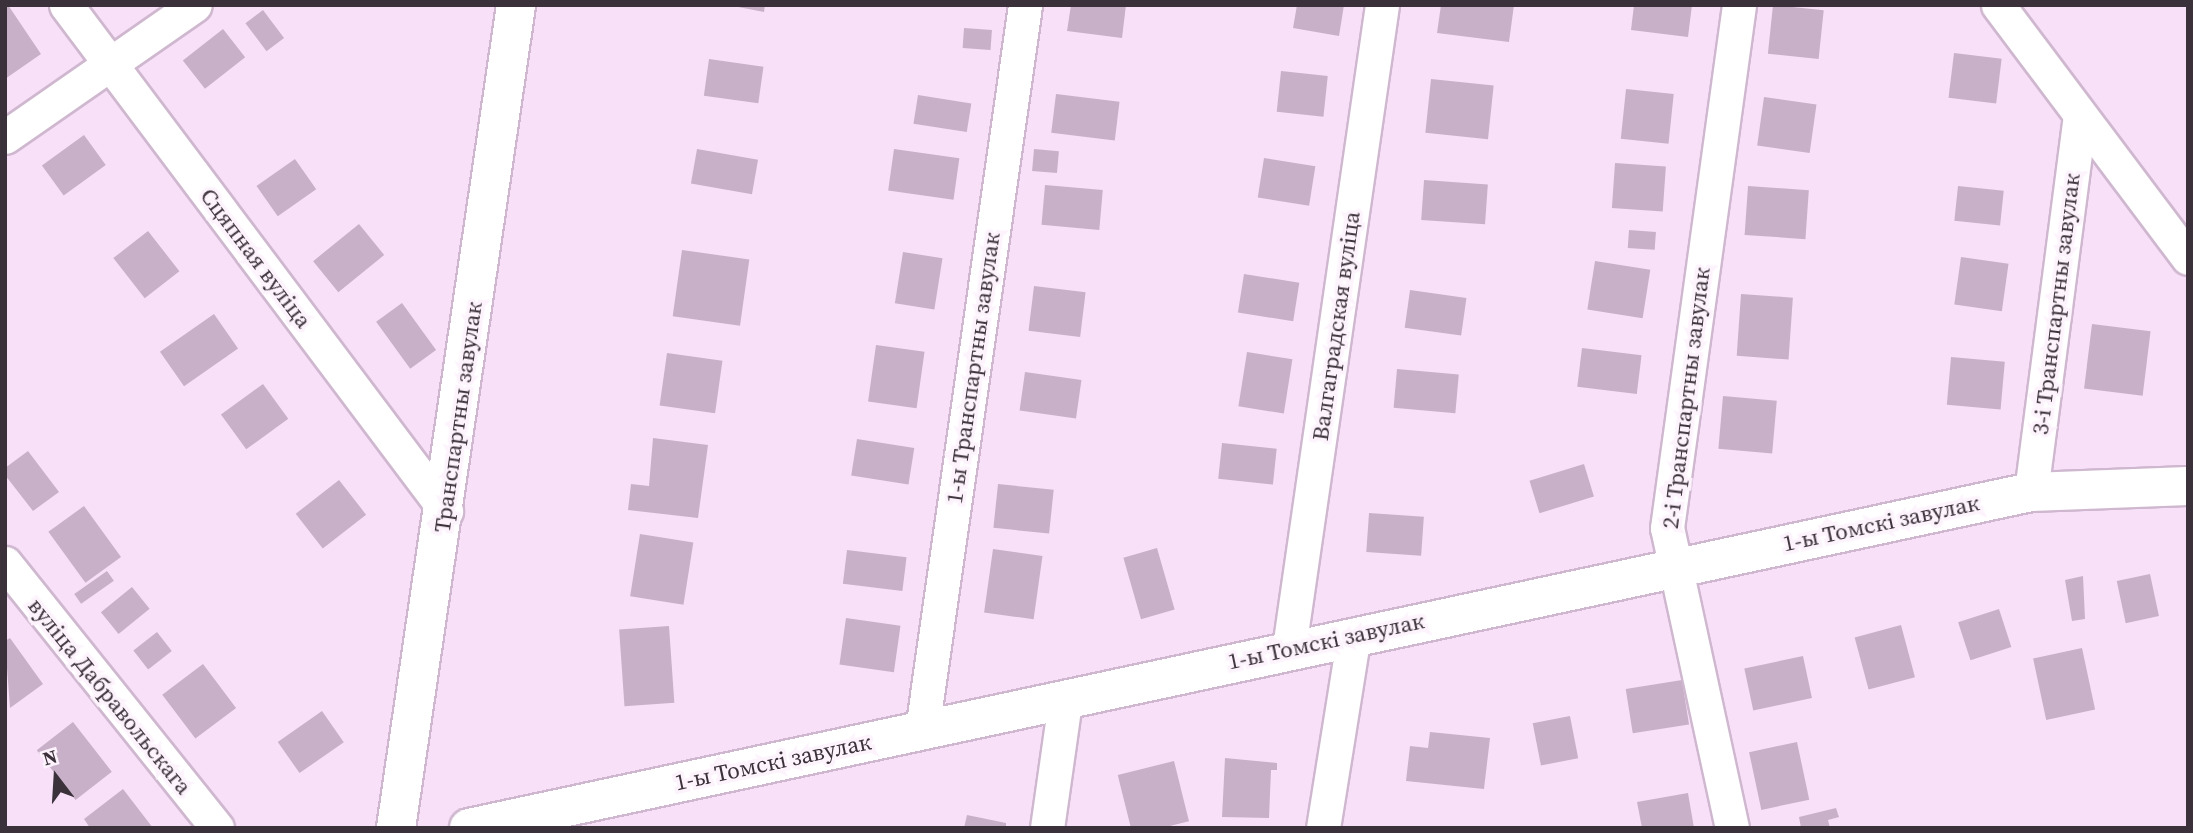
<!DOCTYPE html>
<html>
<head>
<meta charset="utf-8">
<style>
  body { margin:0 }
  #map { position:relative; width:2193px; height:833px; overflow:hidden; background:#f8e0f9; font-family:"Source Serif 4",serif }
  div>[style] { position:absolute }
  .building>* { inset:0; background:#c8b1c8; transform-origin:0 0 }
  .roads { filter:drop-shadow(2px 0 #cfb8cf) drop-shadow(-2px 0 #cfb8cf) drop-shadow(0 2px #cfb8cf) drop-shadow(0 -2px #cfb8cf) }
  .street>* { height:33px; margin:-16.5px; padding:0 16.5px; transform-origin:16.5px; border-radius:16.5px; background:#fff }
  .secondary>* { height:38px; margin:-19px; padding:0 19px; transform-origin:19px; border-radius:19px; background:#fff }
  span { translate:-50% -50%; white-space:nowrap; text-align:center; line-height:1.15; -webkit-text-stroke:7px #fdf3fd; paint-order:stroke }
  .street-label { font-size:23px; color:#3a313b }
  .frame { position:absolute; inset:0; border:7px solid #3a313b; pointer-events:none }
  .north { position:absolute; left:21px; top:742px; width:70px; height:70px; -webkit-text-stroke:5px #fdf3fd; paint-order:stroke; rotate:343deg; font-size:19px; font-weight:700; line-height:28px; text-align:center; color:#3a313b }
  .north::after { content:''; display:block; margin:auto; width:24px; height:32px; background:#3a313b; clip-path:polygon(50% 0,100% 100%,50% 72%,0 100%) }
</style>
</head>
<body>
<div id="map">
  <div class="building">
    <i style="clip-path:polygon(8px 5px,41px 54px,5px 79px,5px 7px)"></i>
    <i style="clip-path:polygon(728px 5px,765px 5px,764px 12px)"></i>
    <i style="clip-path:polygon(1071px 5px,1126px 5px,1122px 38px,1067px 31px)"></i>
    <i style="clip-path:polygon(1297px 5px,1344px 5px,1339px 36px,1293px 28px)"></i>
    <i style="clip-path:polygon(1441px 5px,1514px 5px,1509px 42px,1437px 33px)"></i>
    <i style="clip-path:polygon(1634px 5px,1692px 5px,1688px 37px,1631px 30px)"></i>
    <i style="left:1773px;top:5px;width:51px;height:49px;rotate:6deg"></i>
    <i style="left:263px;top:10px;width:35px;height:22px;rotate:53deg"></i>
    <i style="left:964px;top:28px;width:28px;height:20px;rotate:4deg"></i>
    <i style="left:223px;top:29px;width:36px;height:51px;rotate:52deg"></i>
    <i style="left:1954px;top:53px;width:48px;height:45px;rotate:7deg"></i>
    <i style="left:709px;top:59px;width:55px;height:37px;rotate:8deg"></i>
    <i style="left:1281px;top:71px;width:47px;height:41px;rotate:6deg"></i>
    <i style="left:1431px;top:79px;width:63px;height:54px;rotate:6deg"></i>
    <i style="left:1626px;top:89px;width:48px;height:50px;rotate:6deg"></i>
    <i style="left:1056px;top:94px;width:64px;height:39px;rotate:7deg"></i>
    <i style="left:918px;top:95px;width:54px;height:29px;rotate:9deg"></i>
    <i style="left:1764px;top:97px;width:53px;height:49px;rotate:8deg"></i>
    <i style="left:84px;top:135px;width:37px;height:52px;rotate:54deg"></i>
    <i style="left:697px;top:149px;width:62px;height:35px;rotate:10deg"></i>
    <i style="left:894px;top:149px;width:66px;height:42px;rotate:8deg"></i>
    <i style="left:1034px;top:149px;width:25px;height:22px;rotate:5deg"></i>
    <i style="left:1264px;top:158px;width:52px;height:40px;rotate:9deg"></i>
    <i style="left:295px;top:159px;width:37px;height:47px;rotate:55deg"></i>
    <i style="left:1615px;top:163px;width:51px;height:45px;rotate:4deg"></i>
    <i style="left:1424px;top:180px;width:64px;height:40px;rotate:4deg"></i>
    <i style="left:1045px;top:185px;width:58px;height:40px;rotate:5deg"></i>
    <i style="left:1748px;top:186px;width:61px;height:49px;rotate:4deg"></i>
    <i style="left:1958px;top:186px;width:46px;height:35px;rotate:6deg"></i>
    <i style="left:359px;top:224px;width:40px;height:59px;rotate:51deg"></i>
    <i style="left:1629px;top:230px;width:27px;height:18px;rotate:4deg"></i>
    <i style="left:148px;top:231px;width:51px;height:44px;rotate:52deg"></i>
    <i style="left:682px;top:250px;width:68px;height:67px;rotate:8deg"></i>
    <i style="left:903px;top:252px;width:40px;height:52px;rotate:9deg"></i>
    <i style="left:1961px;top:257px;width:48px;height:48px;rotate:8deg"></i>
    <i style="left:1595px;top:261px;width:56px;height:49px;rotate:9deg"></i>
    <i style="left:1244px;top:274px;width:56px;height:39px;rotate:9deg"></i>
    <i style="left:1034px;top:286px;width:52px;height:45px;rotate:7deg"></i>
    <i style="left:1410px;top:290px;width:57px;height:38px;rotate:8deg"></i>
    <i style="left:1741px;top:294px;width:52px;height:62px;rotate:4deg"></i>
    <i style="left:402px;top:303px;width:58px;height:32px;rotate:54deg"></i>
    <i style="left:214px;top:314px;width:42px;height:66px;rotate:55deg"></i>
    <i style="left:2092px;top:324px;width:59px;height:65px;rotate:7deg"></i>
    <i style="left:876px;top:345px;width:49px;height:57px;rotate:8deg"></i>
    <i style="left:1582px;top:348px;width:60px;height:39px;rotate:7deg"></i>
    <i style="left:1247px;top:352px;width:46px;height:55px;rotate:9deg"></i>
    <i style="left:667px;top:353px;width:56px;height:53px;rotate:8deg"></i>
    <i style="left:1951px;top:357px;width:54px;height:48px;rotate:5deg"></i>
    <i style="left:1397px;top:369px;width:62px;height:39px;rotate:5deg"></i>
    <i style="left:1025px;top:372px;width:57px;height:39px;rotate:8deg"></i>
    <i style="left:263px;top:384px;width:43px;height:52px;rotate:54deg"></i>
    <i style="left:1723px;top:396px;width:54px;height:53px;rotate:5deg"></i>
    <i style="clip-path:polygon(653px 438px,708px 445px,698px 518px,628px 510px,631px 484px,649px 486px)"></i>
    <i style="left:857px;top:439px;width:58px;height:37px;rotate:9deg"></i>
    <i style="left:1222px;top:443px;width:55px;height:36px;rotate:6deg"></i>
    <i style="clip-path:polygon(28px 451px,59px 492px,33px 511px,5px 475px,5px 468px)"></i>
    <i style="left:1584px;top:464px;width:34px;height:57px;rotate:73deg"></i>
    <i style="left:339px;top:480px;width:44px;height:55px;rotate:52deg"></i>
    <i style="left:998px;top:484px;width:56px;height:44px;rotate:6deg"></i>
    <i style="left:84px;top:506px;width:63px;height:44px;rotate:54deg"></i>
    <i style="left:1369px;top:513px;width:55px;height:39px;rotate:4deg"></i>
    <i style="left:640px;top:534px;width:54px;height:63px;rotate:9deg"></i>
    <i style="left:1157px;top:548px;width:64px;height:35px;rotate:74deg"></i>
    <i style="left:993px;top:549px;width:50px;height:64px;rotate:8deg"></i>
    <i style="left:847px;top:550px;width:60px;height:34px;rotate:7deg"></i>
    <i style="left:107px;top:571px;width:12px;height:40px;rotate:55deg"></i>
    <i style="left:2150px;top:574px;width:43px;height:34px;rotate:78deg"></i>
    <i style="clip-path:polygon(2083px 576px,2085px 619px,2072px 621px,2065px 580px)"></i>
    <i style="left:132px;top:587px;width:28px;height:40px;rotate:51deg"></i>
    <i style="left:1999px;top:609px;width:40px;height:43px;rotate:72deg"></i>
    <i style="left:846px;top:618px;width:55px;height:47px;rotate:8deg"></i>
    <i style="left:1901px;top:625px;width:54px;height:48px;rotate:75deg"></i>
    <i style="left:669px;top:626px;width:77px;height:50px;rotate:86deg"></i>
    <i style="left:157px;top:632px;width:24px;height:30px;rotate:52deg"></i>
    <i style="clip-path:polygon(10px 638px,43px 684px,10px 708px,5px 641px)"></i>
    <i style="left:2082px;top:648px;width:63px;height:50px;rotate:78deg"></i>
    <i style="left:1803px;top:656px;width:43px;height:60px;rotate:78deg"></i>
    <i style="left:203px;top:664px;width:55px;height:51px;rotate:53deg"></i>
    <i style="left:1682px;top:680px;width:45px;height:57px;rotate:81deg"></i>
    <i style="left:322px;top:711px;width:38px;height:54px;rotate:55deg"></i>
    <i style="left:1570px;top:716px;width:43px;height:38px;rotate:79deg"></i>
    <i style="left:73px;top:722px;width:63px;height:46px;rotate:52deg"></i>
    <i style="clip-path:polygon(1430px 732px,1490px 738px,1484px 789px,1406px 781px,1410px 746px,1428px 748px)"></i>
    <i style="left:1797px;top:742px;width:59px;height:49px;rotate:78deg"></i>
    <i style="clip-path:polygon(1225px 758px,1277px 763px,1277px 770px,1271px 770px,1269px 818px,1222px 817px)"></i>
    <i style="left:1174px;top:761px;width:62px;height:58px;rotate:76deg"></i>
    <i style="clip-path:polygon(123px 789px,153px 828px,90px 828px,84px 819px)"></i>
    <i style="clip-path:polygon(1688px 793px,1694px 828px,1642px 828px,1637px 802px)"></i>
    <i style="clip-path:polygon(1836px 808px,1839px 817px,1828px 820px,1830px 828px,1801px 828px,1799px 817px)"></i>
    <i style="clip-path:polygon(967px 815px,1006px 823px,1006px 828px,964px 828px)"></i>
  </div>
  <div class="roads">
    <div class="street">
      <i style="left:66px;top:5px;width:633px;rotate:53.09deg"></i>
      <i style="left:1998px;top:5px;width:316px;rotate:53.1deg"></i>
      <i style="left:5px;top:137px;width:231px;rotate:-34.8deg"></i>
      <i style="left:2031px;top:492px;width:379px;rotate:-82.6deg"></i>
      <i style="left:5px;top:563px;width:339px;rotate:51.3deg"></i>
      <i style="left:1289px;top:648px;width:650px;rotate:-81.77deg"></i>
      <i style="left:922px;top:730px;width:732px;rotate:-81.91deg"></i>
      <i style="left:1047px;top:828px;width:128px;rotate:-81.9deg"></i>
      <i style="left:1323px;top:828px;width:196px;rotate:-80.9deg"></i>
      <i style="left:1732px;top:828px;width:307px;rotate:-102.2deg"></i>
      <i style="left:1667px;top:528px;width:528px;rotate:-82.16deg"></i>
    </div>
    <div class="secondary">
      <i style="left:396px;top:828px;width:832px;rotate:-81.7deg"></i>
      <i style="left:469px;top:828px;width:1598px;rotate:-12.14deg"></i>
      <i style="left:2031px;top:492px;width:157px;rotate:-2.2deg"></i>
    </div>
  </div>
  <div class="street-label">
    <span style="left:256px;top:258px;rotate:53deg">Сцяпная вуліца</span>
    <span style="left:2056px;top:304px;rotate:-83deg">3-і Транспартны завулак</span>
    <span style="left:1336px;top:326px;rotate:-82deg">Валгаградская вуліца</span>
    <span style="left:973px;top:368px;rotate:-82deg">1-ы Транспартны завулак</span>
    <span style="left:1686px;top:398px;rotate:-83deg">2-і Транспартны завулак</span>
    <span style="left:458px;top:417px;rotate:-82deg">Транспартны завулак</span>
    <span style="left:1881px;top:523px;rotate:-12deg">1-ы Томскі завулак</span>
    <span style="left:1326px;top:641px;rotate:-12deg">1-ы Томскі завулак</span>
    <span style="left:110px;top:696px;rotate:51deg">вуліца Дабравольскага</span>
    <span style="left:773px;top:762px;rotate:-12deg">1-ы Томскі завулак</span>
  </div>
  <div class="frame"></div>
  <div class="north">N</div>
</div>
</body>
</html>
